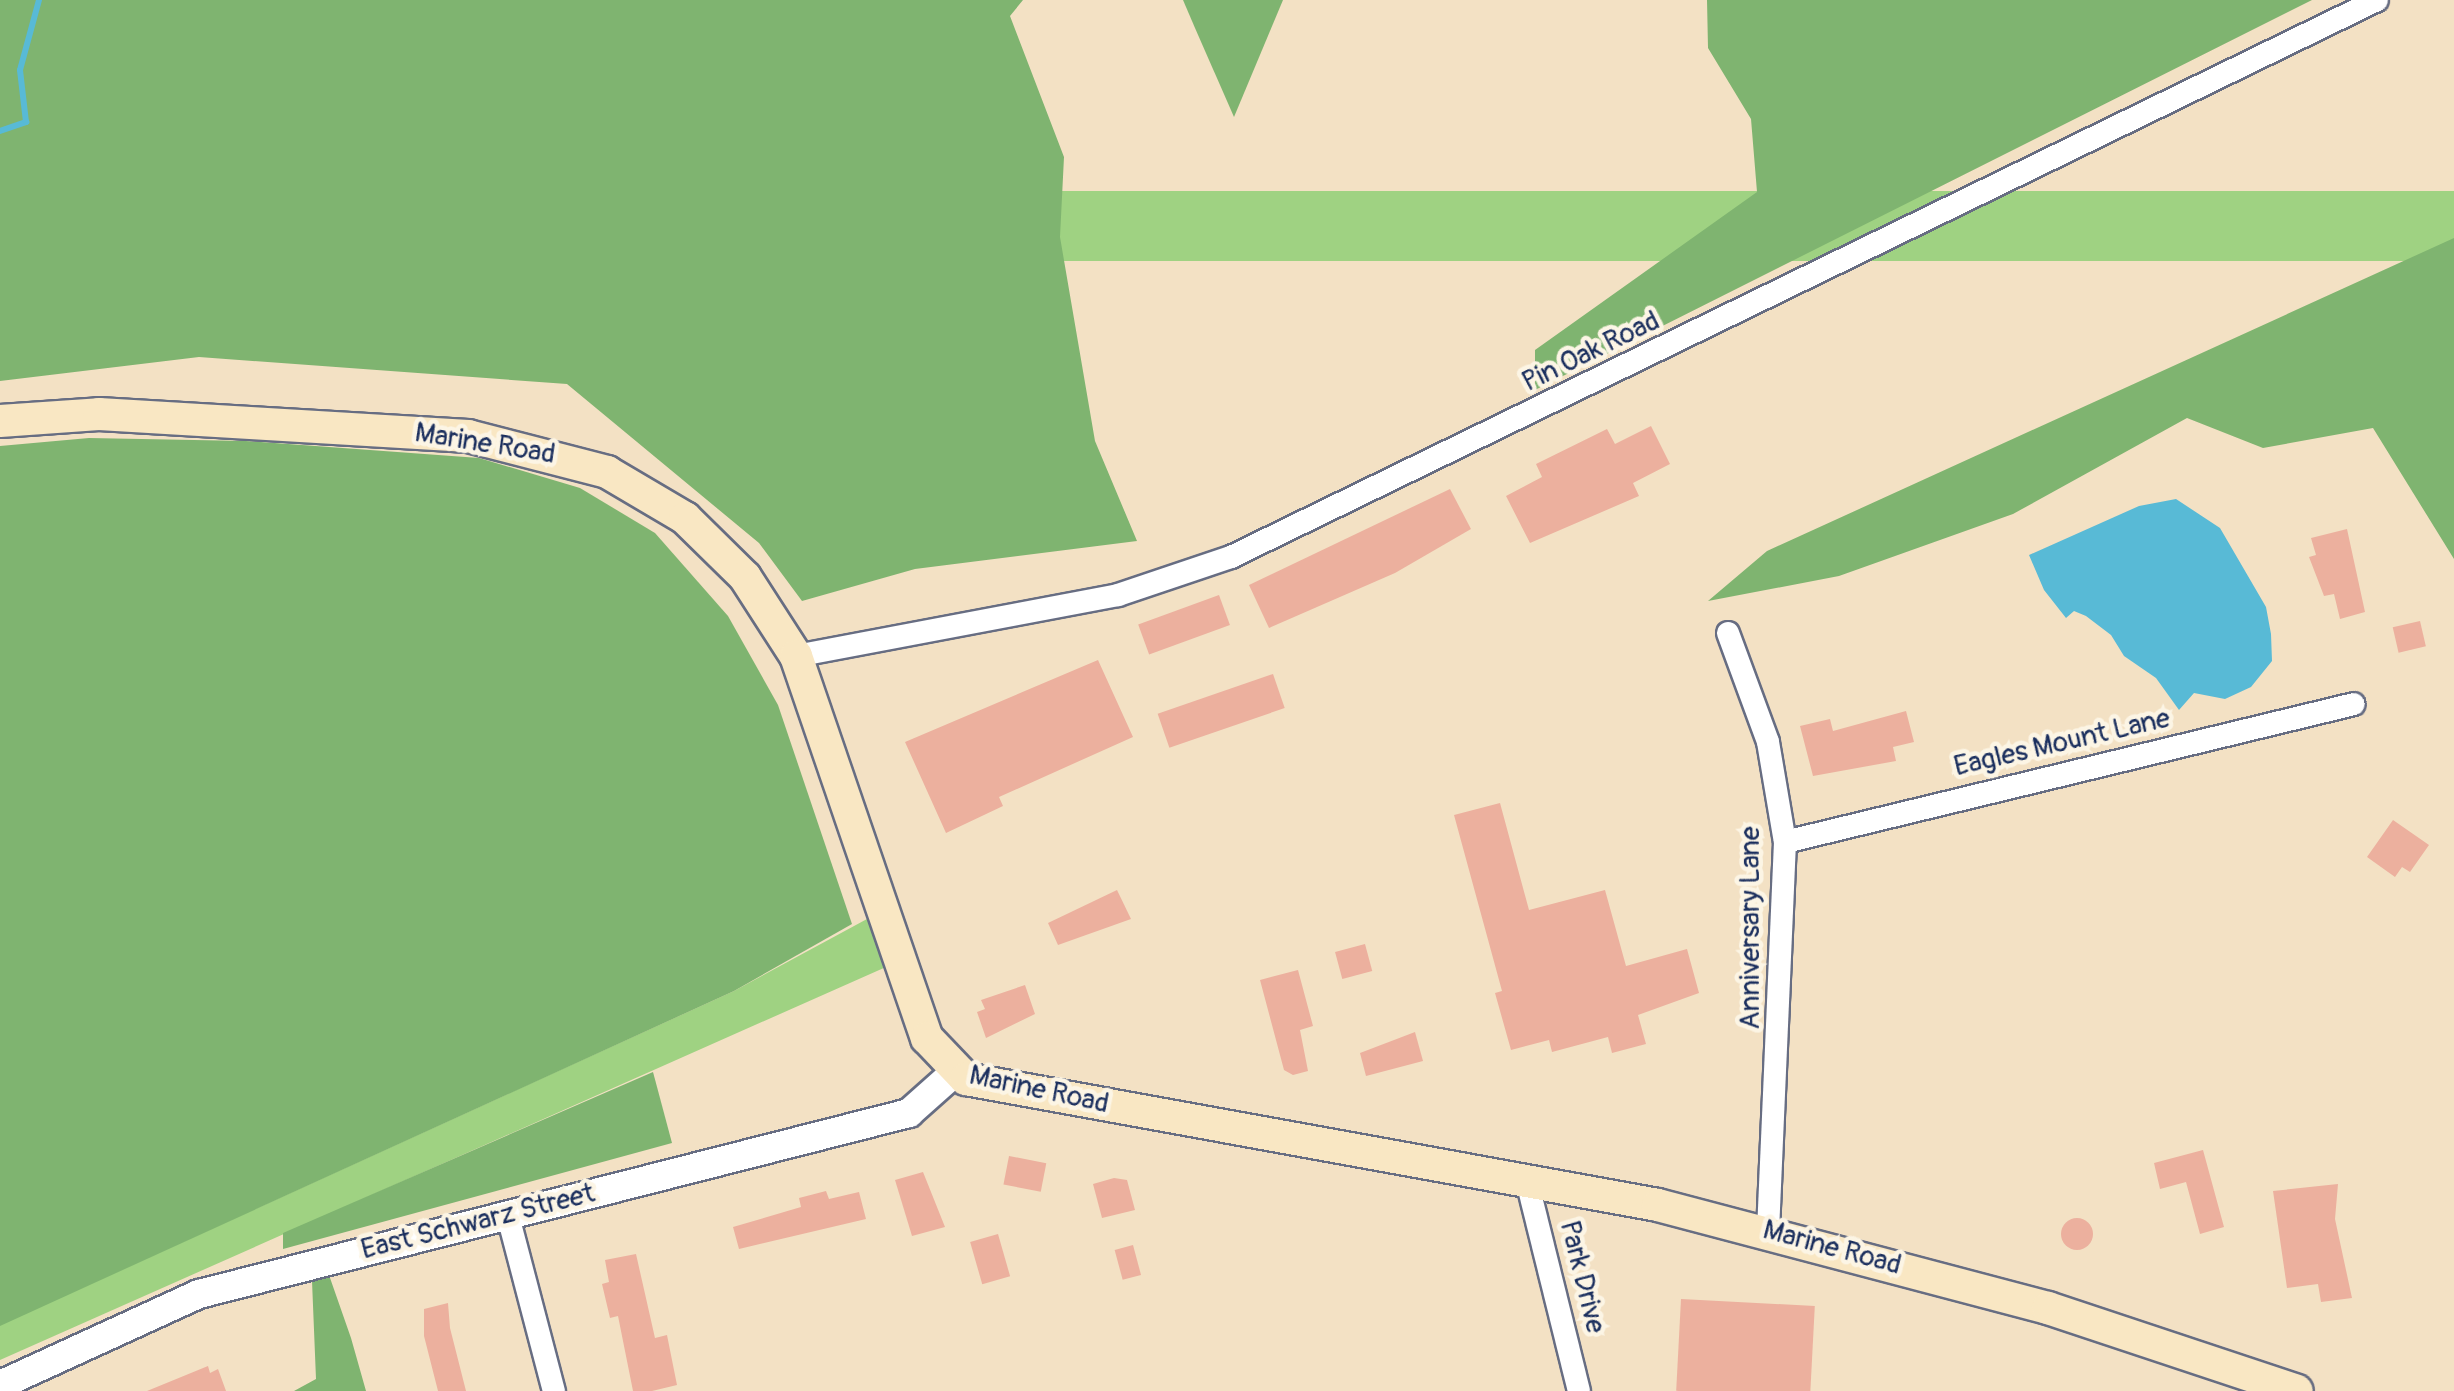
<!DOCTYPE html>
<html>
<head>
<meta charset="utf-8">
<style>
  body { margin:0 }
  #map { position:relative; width:2454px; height:1391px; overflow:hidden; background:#f3e1c4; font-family:Pangolin,sans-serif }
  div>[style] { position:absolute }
  .green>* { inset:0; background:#9fd282; transform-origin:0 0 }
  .forest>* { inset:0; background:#7fb470 }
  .water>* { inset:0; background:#58bad6 }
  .stream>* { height:6px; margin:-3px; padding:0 3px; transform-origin:3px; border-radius:3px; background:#58bad6 }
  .building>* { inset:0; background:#ecb09e; transform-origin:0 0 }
  .round { border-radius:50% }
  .roads { filter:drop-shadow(2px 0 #676d82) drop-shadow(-2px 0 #676d82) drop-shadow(0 2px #676d82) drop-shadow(0 -2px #676d82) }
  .minor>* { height:22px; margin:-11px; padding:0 11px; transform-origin:11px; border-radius:11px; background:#fff }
  .tertiary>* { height:28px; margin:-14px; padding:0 14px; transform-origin:14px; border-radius:14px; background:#fff }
  .secondary>* { height:32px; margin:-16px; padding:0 16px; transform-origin:16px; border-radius:16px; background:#f9e7c3 }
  span { translate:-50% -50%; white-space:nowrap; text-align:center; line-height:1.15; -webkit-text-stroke:9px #fcf5e5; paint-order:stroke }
  .street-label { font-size:28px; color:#1b2f5e }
</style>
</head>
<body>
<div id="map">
  <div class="green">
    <i style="left:2454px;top:191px;width:70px;height:1703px;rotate:90deg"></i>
    <i style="clip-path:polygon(867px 919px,886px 967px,0 1360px,0 1325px,734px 991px)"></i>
  </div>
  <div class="forest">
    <i style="clip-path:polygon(0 0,1023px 0,1010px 16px,1064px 157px,1060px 237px,1095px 441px,1137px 541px,915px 569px,802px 601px,759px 543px,567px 384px,199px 357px,0 381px)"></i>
    <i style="clip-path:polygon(1183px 0,1283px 0,1234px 117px,1195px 28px)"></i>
    <i style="clip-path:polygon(1707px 0,2312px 0,1535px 390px,1535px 350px,1757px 192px,1751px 119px,1708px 48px)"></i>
    <i style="clip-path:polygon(2454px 238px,2454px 559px,2373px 428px,2263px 448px,2187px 418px,2013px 514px,1839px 576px,1708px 601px,1767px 551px)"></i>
    <i style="clip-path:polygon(89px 438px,246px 441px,479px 458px,580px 488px,655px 533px,728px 616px,778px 705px,852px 924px,734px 991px,0 1326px,0 446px)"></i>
    <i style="clip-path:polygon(653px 1072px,672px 1143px,283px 1249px,283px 1233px)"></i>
    <i style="clip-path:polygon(329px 1275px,351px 1338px,366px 1391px,294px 1391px,316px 1379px,312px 1281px)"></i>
  </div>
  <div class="water">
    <i style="clip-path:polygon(2176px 499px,2220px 528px,2266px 607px,2271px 634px,2272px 661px,2251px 687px,2225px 699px,2194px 693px,2179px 710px,2156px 678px,2124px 656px,2111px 635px,2086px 616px,2074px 611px,2066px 618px,2044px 590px,2029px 555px,2139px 506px)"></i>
  </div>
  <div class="stream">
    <i style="left:0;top:131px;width:28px;rotate:-19deg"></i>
    <i style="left:26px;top:122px;width:52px;rotate:-96.6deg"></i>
    <i style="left:20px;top:70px;width:73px;rotate:-74.8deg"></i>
  </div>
  <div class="building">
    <i style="clip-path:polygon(1651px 426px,1670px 464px,1633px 483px,1639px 496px,1530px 543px,1506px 496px,1542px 477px,1536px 464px,1607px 429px,1615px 444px)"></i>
    <i style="clip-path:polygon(1450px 489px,1471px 529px,1395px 573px,1269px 628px,1249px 585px)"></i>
    <i style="clip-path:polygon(2347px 529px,2365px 612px,2340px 619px,2334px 594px,2324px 596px,2309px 557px,2316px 555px,2311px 538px)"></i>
    <i style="left:1219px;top:595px;width:32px;height:86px;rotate:70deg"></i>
    <i style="left:2420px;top:621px;width:26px;height:28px;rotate:77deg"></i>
    <i style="clip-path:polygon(1098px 660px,1133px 737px,999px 797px,1003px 806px,946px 833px,905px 742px)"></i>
    <i style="left:1273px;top:674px;width:36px;height:122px;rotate:71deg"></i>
    <i style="clip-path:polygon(1906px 711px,1914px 742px,1893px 747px,1896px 761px,1813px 776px,1800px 726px,1830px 719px,1833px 731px)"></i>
    <i style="clip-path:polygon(1500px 803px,1529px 910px,1605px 890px,1626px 966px,1687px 949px,1699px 993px,1638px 1015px,1646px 1044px,1612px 1053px,1608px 1037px,1552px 1052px,1549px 1040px,1511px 1050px,1495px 993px,1502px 991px,1454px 815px)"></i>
    <i style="clip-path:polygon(2393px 820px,2429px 845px,2410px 872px,2402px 867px,2395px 877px,2367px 857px)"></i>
    <i style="clip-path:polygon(1117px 890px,1131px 919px,1058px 945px,1048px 923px)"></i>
    <i style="left:1365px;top:944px;width:28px;height:31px;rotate:75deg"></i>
    <i style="clip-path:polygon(1298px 970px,1313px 1026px,1300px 1030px,1308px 1071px,1293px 1075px,1284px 1070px,1260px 980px)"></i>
    <i style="clip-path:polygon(1025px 985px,1035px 1014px,986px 1038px,977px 1012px,985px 1009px,981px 1000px)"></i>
    <i style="clip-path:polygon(1415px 1032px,1423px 1061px,1366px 1076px,1360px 1053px)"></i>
    <i style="clip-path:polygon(2203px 1150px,2224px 1227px,2200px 1234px,2186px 1182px,2160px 1189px,2154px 1163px)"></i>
    <i style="left:1009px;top:1156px;width:38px;height:29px;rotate:11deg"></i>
    <i style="clip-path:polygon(923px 1172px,945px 1227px,912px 1236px,895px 1180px)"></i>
    <i style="clip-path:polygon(1114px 1178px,1127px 1180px,1135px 1210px,1102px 1218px,1093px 1184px)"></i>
    <i style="clip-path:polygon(2338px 1184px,2335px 1219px,2352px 1298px,2321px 1302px,2318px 1284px,2287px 1288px,2273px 1191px)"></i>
    <i style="clip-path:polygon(826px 1191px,829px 1199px,859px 1192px,866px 1219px,739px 1249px,733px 1227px,801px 1207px,799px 1198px)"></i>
    <i class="round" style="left:2061px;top:1218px;width:32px;height:32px"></i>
    <i style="left:998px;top:1234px;width:44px;height:29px;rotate:74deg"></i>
    <i style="left:1133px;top:1245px;width:31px;height:19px;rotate:75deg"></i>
    <i style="clip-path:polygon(636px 1254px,655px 1338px,667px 1335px,677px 1385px,652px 1391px,633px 1391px,618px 1316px,610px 1318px,602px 1284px,609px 1282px,605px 1260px)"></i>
    <i style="left:1681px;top:1299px;width:134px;height:92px;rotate:3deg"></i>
    <i style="clip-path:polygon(448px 1303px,450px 1328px,466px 1391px,438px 1391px,424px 1336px,424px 1309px)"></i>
    <i style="clip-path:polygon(208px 1366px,210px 1373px,218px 1369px,226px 1391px,147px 1391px)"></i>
  </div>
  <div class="roads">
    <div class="minor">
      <i style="left:1728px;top:633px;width:116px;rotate:69.8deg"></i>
      <i style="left:1768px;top:742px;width:101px;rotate:80.4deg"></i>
      <i style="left:1785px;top:842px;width:389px;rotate:92.5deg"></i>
      <i style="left:796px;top:656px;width:328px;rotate:-10.7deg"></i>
      <i style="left:1118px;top:595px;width:119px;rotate:-18.6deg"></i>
      <i style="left:1231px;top:557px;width:1274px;rotate:-25.92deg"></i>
      <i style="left:1785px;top:842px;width:585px;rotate:-13.63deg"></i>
      <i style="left:1526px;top:1177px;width:220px;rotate:76.1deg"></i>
      <i style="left:508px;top:1216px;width:181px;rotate:75.3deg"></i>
    </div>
    <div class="tertiary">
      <i style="left:0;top:1385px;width:219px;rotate:-24.6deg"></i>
      <i style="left:199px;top:1294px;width:733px;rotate:-14.3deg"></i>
      <i style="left:909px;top:1113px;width:62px;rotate:-41.7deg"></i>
    </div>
    <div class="secondary">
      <i style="left:0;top:421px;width:99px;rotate:-4deg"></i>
      <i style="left:99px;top:414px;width:370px;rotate:3.4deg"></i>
      <i style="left:468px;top:436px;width:144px;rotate:14.5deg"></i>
      <i style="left:607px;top:472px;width:91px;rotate:30.5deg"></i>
      <i style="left:685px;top:518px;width:84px;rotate:44.5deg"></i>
      <i style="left:745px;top:577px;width:94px;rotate:57.2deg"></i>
      <i style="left:796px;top:656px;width:404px;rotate:71.1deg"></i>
      <i style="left:927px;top:1038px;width:57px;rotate:46.4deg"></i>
      <i style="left:966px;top:1079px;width:703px;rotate:10.32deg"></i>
      <i style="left:1658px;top:1205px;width:403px;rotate:14.8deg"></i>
      <i style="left:2048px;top:1308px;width:262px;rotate:18.4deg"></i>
    </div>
  </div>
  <div class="street-label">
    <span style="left:1591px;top:352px;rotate:-26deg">Pin Oak Road</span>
    <span style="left:485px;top:444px;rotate:9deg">Marine Road</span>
    <span style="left:2062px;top:743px;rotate:-13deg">Eagles Mount Lane</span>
    <span style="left:1751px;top:928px;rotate:-90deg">Anniversary Lane</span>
    <span style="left:1039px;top:1090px;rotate:12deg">Marine Road</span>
    <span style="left:478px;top:1222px;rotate:-14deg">East Schwarz Street</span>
    <span style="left:1832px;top:1248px;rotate:15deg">Marine Road</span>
    <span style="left:1582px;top:1277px;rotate:76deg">Park Drive</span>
  </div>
</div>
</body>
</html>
